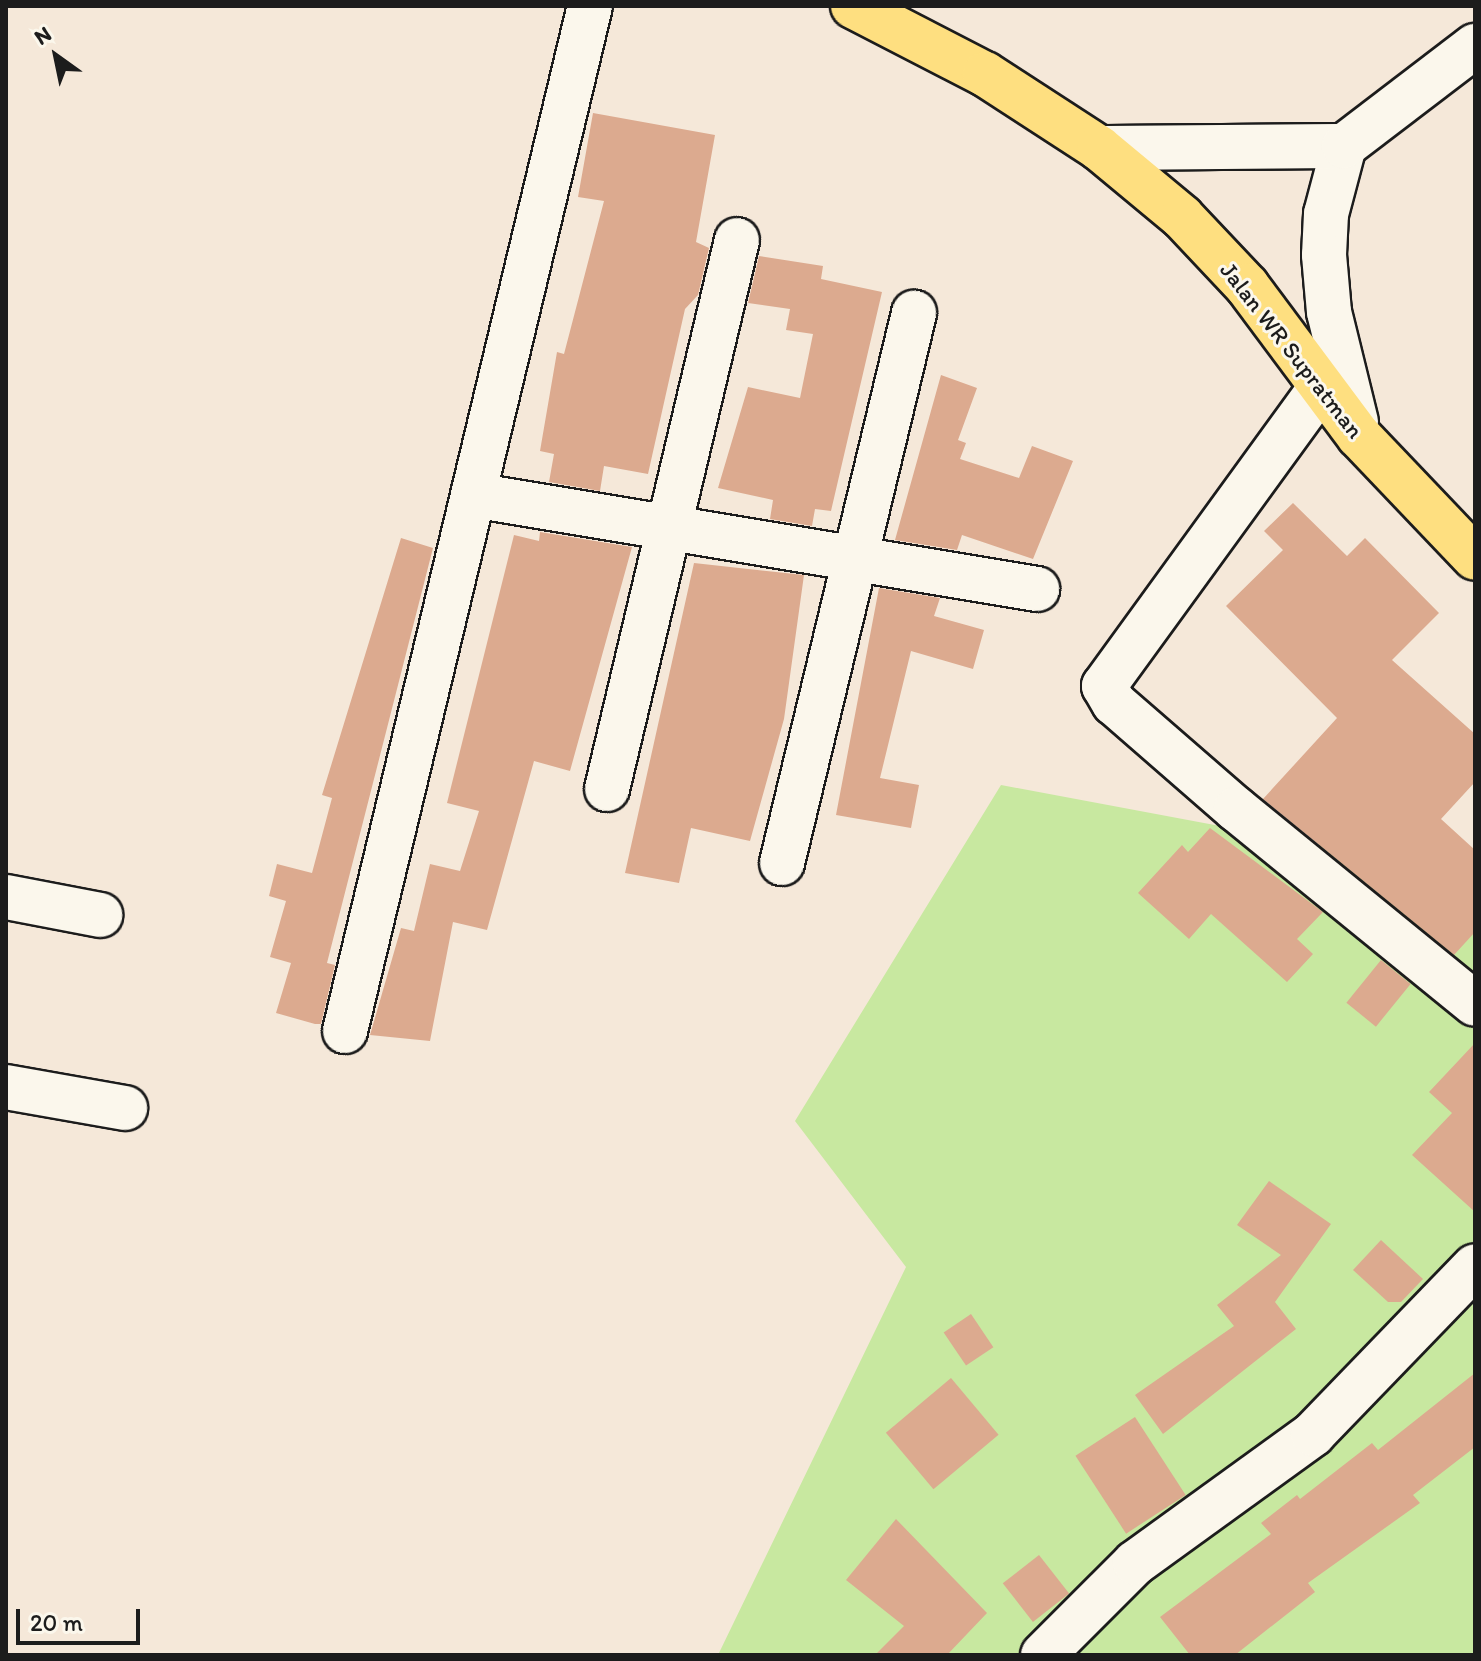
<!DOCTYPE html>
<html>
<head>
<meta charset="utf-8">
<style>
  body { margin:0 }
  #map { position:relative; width:1481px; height:1661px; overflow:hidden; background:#f5e8d9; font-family:Itim,sans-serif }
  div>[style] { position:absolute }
  .green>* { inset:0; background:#c8e8a0 }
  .building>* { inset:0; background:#dcaa8f; transform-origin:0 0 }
  .roads { filter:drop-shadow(2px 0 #1c1c1c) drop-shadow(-2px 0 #1c1c1c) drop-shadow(0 2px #1c1c1c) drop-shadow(0 -2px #1c1c1c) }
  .minor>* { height:44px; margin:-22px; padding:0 22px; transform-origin:22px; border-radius:22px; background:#fbf7ec }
  .trunk>* { height:44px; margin:-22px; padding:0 22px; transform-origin:22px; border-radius:22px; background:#fedf80 }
  span { translate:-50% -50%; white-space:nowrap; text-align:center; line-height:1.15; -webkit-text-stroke:6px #fbf7ec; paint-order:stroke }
  .street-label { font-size:24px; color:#1c1c1c }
  .frame { position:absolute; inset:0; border:8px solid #1c1c1c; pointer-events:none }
  .north { position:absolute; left:16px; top:16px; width:80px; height:80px; -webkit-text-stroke:6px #fbf7ec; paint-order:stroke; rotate:327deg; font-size:22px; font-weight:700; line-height:32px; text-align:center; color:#1c1c1c }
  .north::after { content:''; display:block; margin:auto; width:28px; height:36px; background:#1c1c1c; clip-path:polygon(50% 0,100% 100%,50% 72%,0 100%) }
  .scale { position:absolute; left:16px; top:1609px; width:124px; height:36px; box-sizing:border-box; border:4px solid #1c1c1c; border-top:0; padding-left:10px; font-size:24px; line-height:28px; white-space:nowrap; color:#1c1c1c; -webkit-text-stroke:6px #fbf7ec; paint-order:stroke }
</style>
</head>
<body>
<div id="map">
  <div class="green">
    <i style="clip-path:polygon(1001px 785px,1418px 863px,1475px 895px,1475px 1655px,718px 1655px,906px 1267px,795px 1121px)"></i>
  </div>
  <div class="building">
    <i style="clip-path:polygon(593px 113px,715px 135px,696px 242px,709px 248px,698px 295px,685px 309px,648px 474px,604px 466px,600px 491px,549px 482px,554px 454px,540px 451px,557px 352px,564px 354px,604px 201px,578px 197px)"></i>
    <i style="clip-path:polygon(759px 256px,823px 266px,821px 279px,882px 292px,831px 511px,815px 509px,812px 526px,770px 519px,773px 500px,718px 488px,748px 387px,800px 398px,813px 334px,786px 330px,790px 309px,748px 303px)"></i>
    <i style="clip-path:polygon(941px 375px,977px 388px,958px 440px,966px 443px,960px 459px,1019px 478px,1032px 446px,1073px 461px,1033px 559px,962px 535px,957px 550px,895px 540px)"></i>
    <i style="clip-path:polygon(1293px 503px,1347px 556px,1365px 538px,1439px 613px,1392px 660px,1475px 734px,1475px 782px,1441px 819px,1475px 850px,1475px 932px,1454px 955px,1263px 799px,1337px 718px,1226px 606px,1283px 550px,1264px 531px)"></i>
    <i style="clip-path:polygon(540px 532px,632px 547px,570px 771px,534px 761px,487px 930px,453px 922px,430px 1041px,370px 1035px,401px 928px,414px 931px,430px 864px,460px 871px,479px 811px,447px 803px,514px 535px,539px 541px)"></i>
    <i style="clip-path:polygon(401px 538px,433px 548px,327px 963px,335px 965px,321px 1024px,315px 1024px,276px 1013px,291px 963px,270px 957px,286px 901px,269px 896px,277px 864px,312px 873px,332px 798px,322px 795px)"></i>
    <i style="clip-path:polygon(694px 563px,804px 575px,784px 719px,750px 841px,691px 828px,679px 883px,625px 873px)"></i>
    <i style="clip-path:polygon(879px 588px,940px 598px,934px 616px,984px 630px,973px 669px,911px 651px,880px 778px,919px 785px,911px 828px,836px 815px)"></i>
    <i style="clip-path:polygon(1210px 828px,1323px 912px,1297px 939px,1313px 954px,1287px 982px,1211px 914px,1189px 939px,1138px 893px,1182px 845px,1188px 852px)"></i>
    <i style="left:1381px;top:960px;width:38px;height:55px;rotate:39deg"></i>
    <i style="clip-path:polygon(1475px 1043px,1475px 1212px,1412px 1155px,1452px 1113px,1429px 1092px)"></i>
    <i style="clip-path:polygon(1269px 1181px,1331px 1224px,1275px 1302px,1296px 1329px,1163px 1434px,1135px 1395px,1234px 1326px,1217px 1305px,1281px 1255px,1237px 1225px)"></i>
    <i style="clip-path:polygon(1381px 1240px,1423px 1279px,1401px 1302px,1388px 1302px,1353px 1270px)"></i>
    <i style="left:971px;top:1314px;width:40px;height:33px;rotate:56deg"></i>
    <i style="clip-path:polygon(1475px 1373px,1475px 1447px,1413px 1495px,1420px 1503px,1308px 1583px,1315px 1592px,1235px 1655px,1190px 1655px,1160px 1617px,1271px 1534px,1261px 1523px,1297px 1495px,1300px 1499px,1372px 1443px,1378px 1450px)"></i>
    <i style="left:951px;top:1378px;width:74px;height:85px;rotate:50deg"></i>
    <i style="left:1135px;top:1417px;width:93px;height:71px;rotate:57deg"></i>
    <i style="clip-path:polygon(896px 1519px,987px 1613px,947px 1655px,875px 1655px,904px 1626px,846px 1580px)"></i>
    <i style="left:1039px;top:1555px;width:49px;height:46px;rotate:52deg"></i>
  </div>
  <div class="roads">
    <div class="minor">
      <i style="left:1344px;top:146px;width:70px;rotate:104.8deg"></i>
      <i style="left:1326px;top:214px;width:41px;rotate:92.8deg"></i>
      <i style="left:1324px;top:255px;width:57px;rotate:85deg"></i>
      <i style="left:1329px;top:312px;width:113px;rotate:76.2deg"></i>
      <i style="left:1099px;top:148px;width:245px;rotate:-0.5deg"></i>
      <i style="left:1344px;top:146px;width:165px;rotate:-37.4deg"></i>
      <i style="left:1322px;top:386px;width:371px;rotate:126deg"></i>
      <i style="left:1104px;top:686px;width:20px;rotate:60deg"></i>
      <i style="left:1114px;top:703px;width:162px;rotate:41deg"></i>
      <i style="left:1236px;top:809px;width:308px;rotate:39.2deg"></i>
      <i style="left:473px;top:495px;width:572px;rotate:9.46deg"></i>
      <i style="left:607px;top:789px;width:564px;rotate:-76.68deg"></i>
      <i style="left:782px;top:863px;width:566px;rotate:-76.5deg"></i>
      <i style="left:6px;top:897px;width:96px;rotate:10.8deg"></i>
      <i style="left:345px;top:1031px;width:1054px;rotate:-76.56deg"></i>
      <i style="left:6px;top:1087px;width:121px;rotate:10deg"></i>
      <i style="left:1043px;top:1655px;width:130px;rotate:-45deg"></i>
      <i style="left:1135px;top:1563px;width:220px;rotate:-35.9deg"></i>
      <i style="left:1313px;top:1434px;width:233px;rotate:-46deg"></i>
    </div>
    <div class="trunk">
      <i style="left:853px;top:6px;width:148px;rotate:27.3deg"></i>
      <i style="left:985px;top:74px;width:136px;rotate:33deg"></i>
      <i style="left:1099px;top:148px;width:108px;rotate:39.7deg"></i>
      <i style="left:1182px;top:217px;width:95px;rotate:46.7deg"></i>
      <i style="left:1247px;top:286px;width:187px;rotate:53.3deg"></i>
      <i style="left:1359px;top:436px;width:168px;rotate:46.4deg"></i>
    </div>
  </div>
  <div class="street-label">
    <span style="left:1292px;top:350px;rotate:52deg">Jalan WR Supratman</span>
  </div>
  <div class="frame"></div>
  <div class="north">N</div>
  <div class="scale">20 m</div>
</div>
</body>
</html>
